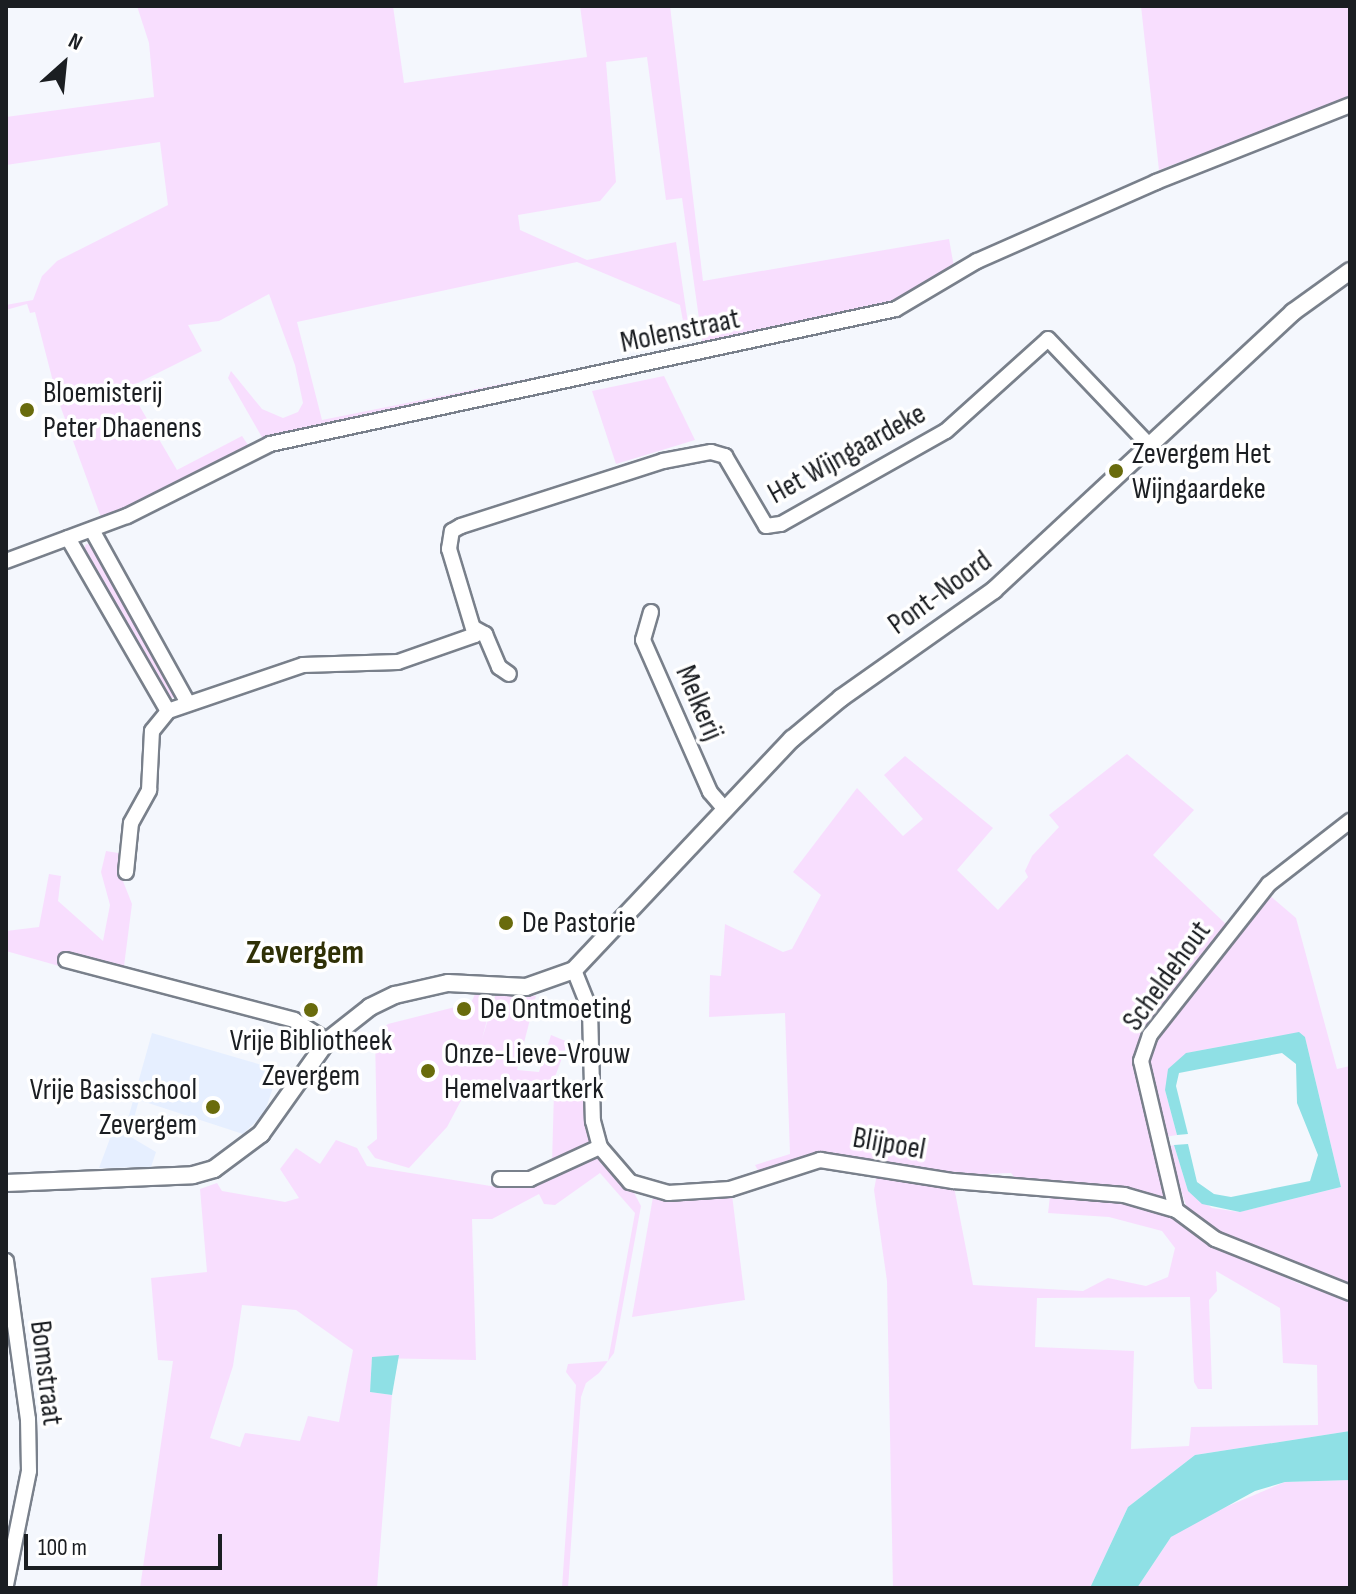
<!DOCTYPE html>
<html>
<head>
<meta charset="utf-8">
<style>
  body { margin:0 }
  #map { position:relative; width:1356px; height:1594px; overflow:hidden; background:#f4f7fd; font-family:"Sofia Sans Condensed",sans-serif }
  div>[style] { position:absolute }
  .built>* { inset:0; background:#e6efff }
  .green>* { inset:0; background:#f8defe }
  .water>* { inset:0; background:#8fe0e5 }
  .roads { filter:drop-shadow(2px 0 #79808b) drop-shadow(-2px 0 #79808b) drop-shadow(0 2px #79808b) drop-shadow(0 -2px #79808b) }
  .minor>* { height:14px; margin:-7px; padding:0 7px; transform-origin:7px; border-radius:7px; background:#fff }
  .tertiary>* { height:16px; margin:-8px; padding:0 8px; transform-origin:8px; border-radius:8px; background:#fff }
  .dots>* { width:22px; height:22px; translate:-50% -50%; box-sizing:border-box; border:4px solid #fff; border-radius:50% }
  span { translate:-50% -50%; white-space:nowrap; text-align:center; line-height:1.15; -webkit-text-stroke:7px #fff; paint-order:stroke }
  .street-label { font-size:30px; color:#1b1e22 }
  .poi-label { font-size:30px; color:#1b1e22 }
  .left { translate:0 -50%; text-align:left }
  .right { translate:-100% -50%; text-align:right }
  .quarter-label { font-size:34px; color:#2f3006; font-weight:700 }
  .frame { position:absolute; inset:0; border:8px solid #1b1e22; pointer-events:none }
  .north { position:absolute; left:24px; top:24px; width:80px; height:80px; -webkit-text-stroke:6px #fff; paint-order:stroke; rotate:27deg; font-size:22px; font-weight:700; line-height:32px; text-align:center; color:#1b1e22 }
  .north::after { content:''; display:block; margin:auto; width:28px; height:36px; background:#1b1e22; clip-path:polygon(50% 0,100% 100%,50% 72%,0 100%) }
  .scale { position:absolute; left:24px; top:1534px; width:198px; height:36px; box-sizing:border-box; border:4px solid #1b1e22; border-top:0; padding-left:10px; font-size:24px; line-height:28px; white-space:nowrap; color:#1b1e22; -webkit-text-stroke:6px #fff; paint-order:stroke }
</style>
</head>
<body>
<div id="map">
  <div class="built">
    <i style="clip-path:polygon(152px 1033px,279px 1070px,264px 1114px,243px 1134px,139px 1100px,129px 1136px,156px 1152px,151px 1167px,99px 1168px,115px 1125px,124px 1133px)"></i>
  </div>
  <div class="green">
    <i style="clip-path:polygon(137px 6px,393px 6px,404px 83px,587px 57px,580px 6px,670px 6px,703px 281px,949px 239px,954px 267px,908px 302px,703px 347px,682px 198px,666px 200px,647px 57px,606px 62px,616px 182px,600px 201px,518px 215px,520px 230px,587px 260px,676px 242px,690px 336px,686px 337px,680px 305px,577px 262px,297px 322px,322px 420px,681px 348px,678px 354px,263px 439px,228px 378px,231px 371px,262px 409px,283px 418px,298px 412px,303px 403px,295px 365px,269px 294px,219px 321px,188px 325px,202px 351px,136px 384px,140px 392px,133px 395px,177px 470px,242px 436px,248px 445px,102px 520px,57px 397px,35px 312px,30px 313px,27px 304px,6px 310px,6px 305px,33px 300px,42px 276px,57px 261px,168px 205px,160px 142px,6px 165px,6px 117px,154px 97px,149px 43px)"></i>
    <i style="clip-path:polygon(1141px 6px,1350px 6px,1350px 98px,1159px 170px)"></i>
    <i style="clip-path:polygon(664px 376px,695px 440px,616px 464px,592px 391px)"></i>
    <i style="clip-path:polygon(86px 544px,94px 545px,177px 692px,173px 698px,164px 695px,83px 552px)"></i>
    <i style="clip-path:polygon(1127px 754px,1194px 810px,1153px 855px,1229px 927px,1162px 1007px,1143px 1039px,1164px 1197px,1019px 1183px,1011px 1173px,986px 1174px,979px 1180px,809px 1157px,760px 1174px,755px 1165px,790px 1154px,785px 1013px,709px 1017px,710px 975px,721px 976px,725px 924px,783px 952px,792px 949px,821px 895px,793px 872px,857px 788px,903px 836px,923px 819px,884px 775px,905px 756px,993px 828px,957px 870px,998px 910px,1028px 877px,1025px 871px,1032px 856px,1059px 827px,1049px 815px)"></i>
    <i style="clip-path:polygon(106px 851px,124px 854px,121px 876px,132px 904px,124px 966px,102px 963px,98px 977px,6px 951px,6px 931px,39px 927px,49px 874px,61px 876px,58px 901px,103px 941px,110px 905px,101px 872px)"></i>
    <i style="clip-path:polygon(1268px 894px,1296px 918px,1337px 1069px,1350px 1066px,1350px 1288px,1212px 1232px,1187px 1209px,1168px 1147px,1174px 1145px,1188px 1191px,1212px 1208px,1239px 1212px,1341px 1187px,1305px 1037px,1270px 1037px,1187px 1053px,1165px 1090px,1177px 1135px,1165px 1137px,1146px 1052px,1152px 1037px)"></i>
    <i style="clip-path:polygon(476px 992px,494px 993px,482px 1039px,496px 993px,536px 996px,517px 1070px,539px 1072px,551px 1035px,568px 1042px,553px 1082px,472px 1080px,447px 1127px,409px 1168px,375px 1158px,367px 1147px,377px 1139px,375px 1035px,388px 1024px,471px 1003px)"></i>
    <i style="clip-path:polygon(evenodd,585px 1089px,587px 1124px,601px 1164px,632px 1189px,641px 1206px,614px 1353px,599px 1373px,586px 1383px,581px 1397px,568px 1588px,562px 1588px,576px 1385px,566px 1372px,568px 1364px,608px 1361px,635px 1213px,600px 1173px,555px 1205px,544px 1204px,539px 1194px,492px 1219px,472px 1219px,476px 1360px,372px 1358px,370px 1392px,392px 1395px,377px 1588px,140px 1588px,173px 1361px,158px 1360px,151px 1278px,207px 1272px,200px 1189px,217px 1183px,222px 1191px,285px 1202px,299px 1198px,280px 1169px,296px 1148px,320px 1164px,336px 1140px,357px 1148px,367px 1166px,503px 1188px,505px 1173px,534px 1172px,552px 1163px,554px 1091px,585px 1089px,242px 1305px,296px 1310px,353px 1350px,339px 1422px,308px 1416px,300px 1441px,245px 1433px,240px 1447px,210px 1438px,233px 1366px,242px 1305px)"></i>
    <i style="clip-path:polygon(evenodd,877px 1174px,954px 1187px,973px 1285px,1083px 1291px,1108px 1278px,1146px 1286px,1168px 1277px,1175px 1248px,1162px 1231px,1109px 1217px,1048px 1213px,1050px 1196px,1119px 1200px,1163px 1211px,1215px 1245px,1300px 1284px,1350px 1300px,1350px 1431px,1195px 1455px,1128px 1507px,1090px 1588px,893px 1588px,887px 1281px,874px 1190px,877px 1174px,1216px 1271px,1280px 1308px,1283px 1363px,1317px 1365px,1318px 1425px,1191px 1427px,1189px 1446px,1131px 1449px,1134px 1351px,1035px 1347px,1037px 1298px,1190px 1297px,1194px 1382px,1198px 1389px,1212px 1389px,1209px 1300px,1217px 1291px,1216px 1271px)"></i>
    <i style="clip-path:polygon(732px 1195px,745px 1300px,632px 1317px,653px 1197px)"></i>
    <i style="clip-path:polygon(1350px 1480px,1350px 1588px,1137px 1588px,1171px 1537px,1195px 1520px,1285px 1482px)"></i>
  </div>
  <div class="water">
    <i style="clip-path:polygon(1299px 1032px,1305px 1037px,1341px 1187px,1240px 1212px,1202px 1204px,1188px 1191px,1174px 1145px,1188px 1144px,1197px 1182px,1214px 1194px,1231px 1197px,1310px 1181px,1318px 1155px,1297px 1103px,1296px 1064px,1282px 1053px,1179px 1073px,1176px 1086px,1188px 1134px,1177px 1135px,1165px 1090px,1168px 1069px,1186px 1053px)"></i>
    <i style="clip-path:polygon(399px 1355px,392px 1395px,370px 1392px,372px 1357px)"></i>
    <i style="clip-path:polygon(1350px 1431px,1350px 1480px,1285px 1482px,1255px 1491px,1171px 1537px,1137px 1588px,1090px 1588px,1128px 1507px,1195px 1455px)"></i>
  </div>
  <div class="roads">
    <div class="minor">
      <i style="left:92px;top:530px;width:198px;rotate:61deg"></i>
      <i style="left:68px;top:538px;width:200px;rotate:60deg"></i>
      <i style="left:6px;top:561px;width:129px;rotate:-20.4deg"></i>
      <i style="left:127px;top:516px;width:160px;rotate:-26.7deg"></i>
      <i style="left:270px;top:444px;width:640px;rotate:-12.17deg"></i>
      <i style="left:896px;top:309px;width:94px;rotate:-30.7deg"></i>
      <i style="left:977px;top:261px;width:196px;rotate:-23.8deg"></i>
      <i style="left:1156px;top:182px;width:209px;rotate:-21.6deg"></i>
      <i style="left:651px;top:612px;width:29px;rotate:106deg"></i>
      <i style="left:643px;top:640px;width:166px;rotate:66.2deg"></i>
      <i style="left:710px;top:792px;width:23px;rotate:49deg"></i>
      <i style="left:474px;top:628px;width:13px;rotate:29deg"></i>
      <i style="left:485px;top:634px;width:36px;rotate:67deg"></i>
      <i style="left:499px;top:667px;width:12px;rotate:35deg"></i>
      <i style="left:126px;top:872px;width:49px;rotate:-84.2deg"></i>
      <i style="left:131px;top:823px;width:38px;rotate:-61deg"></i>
      <i style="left:149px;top:790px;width:59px;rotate:-87.1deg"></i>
      <i style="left:152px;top:731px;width:26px;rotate:-51deg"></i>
      <i style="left:168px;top:711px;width:143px;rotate:-18.8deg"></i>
      <i style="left:303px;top:665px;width:95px;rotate:-1.8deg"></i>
      <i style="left:398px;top:662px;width:82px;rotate:-19.3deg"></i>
      <i style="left:475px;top:635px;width:90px;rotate:-106.8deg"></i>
      <i style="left:449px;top:549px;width:18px;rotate:-81deg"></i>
      <i style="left:452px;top:531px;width:10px;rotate:-29deg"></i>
      <i style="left:461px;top:526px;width:212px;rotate:-17.8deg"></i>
      <i style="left:663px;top:461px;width:49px;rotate:-10.6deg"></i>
      <i style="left:711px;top:452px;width:15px;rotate:16deg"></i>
      <i style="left:725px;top:456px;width:81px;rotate:59.6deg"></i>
      <i style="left:766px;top:526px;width:15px;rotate:-8deg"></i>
      <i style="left:781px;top:524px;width:189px;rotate:-29.4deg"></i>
      <i style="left:946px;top:431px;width:137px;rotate:-42deg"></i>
      <i style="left:1048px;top:339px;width:146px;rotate:46.4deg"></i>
      <i style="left:66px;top:960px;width:236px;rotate:14.7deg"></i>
      <i style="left:294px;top:1020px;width:39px;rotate:32deg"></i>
      <i style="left:574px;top:970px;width:43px;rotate:68.2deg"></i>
      <i style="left:590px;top:1010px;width:111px;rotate:88.5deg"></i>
      <i style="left:593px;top:1121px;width:27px;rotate:75deg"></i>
      <i style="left:600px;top:1147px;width:46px;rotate:49.4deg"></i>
      <i style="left:630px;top:1182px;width:40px;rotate:16deg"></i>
      <i style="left:668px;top:1193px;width:62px;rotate:-3.7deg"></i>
      <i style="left:730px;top:1189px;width:95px;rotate:-17.9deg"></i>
      <i style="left:820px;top:1160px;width:135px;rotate:9deg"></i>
      <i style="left:953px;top:1181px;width:172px;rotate:4.7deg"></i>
      <i style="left:1124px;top:1195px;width:54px;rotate:16.1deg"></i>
      <i style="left:1176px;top:1210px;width:49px;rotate:36.6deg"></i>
      <i style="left:1215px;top:1239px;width:145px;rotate:21.8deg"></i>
      <i style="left:500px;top:1179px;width:30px"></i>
      <i style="left:530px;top:1179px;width:77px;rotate:-24.6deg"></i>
      <i style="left:1176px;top:1210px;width:153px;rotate:-103.2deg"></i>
      <i style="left:1141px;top:1061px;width:28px;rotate:-71deg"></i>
      <i style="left:1150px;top:1035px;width:192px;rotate:-51.8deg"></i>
      <i style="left:1269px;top:884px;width:103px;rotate:-37.9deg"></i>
      <i style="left:6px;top:1261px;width:160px;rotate:82.1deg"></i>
      <i style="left:28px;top:1419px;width:52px;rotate:88.9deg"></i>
      <i style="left:29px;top:1471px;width:116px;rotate:101.4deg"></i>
    </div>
    <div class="tertiary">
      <i style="left:6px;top:1183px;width:187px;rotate:-2.4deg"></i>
      <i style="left:193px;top:1175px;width:22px;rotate:-16deg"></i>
      <i style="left:214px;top:1169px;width:59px;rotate:-36.7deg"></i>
      <i style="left:261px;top:1134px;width:114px;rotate:-54.6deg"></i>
      <i style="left:327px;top:1041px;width:55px;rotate:-38.3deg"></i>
      <i style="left:370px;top:1007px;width:28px;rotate:-26deg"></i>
      <i style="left:395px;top:995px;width:54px;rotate:-12.8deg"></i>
      <i style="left:448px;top:983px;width:78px;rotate:2.9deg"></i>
      <i style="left:526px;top:987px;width:51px;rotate:-19.5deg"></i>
      <i style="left:574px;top:970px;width:318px;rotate:-46.7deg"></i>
      <i style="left:792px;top:739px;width:64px;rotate:-39.9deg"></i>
      <i style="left:841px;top:698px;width:187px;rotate:-35.2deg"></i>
      <i style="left:994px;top:590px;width:408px;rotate:-42.9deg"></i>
      <i style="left:1293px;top:312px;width:70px;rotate:-35.7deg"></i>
    </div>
  </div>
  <div class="dots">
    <i style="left:27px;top:410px;background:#696b0c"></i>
    <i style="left:1116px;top:471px;background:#696b0c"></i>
    <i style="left:506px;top:923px;background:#696b0c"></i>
    <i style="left:464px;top:1009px;background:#696b0c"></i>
    <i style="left:311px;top:1010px;background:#696b0c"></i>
    <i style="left:428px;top:1071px;background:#696b0c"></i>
    <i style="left:213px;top:1107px;background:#696b0c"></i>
  </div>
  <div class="street-label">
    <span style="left:680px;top:331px;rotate:-12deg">Molenstraat</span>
    <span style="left:847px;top:454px;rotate:-29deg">Het Wijngaardeke</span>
    <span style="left:940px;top:593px;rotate:-36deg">Pont-Noord</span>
    <span style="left:699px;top:703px;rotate:67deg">Melkerij</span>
    <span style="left:1167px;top:976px;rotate:-54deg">Scheldehout</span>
    <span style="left:889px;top:1144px;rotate:10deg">Blijpoel</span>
    <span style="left:46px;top:1373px;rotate:83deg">Bomstraat</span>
  </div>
  <div class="poi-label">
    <span class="left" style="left:43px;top:410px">Bloemisterij<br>Peter Dhaenens</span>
    <span class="left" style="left:1132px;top:471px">Zevergem Het<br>Wijngaardeke</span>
    <span class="left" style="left:522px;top:923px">De Pastorie</span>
    <span class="left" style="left:480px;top:1009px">De Ontmoeting</span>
    <span style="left:311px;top:1058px">Vrije Bibliotheek<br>Zevergem</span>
    <span class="left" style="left:444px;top:1071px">Onze-Lieve-Vrouw<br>Hemelvaartkerk</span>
    <span class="right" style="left:197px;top:1107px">Vrije Basisschool<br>Zevergem</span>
  </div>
  <div class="quarter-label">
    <span style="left:305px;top:953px">Zevergem</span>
  </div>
  <div class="frame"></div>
  <div class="north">N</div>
  <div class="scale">100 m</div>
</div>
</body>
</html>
